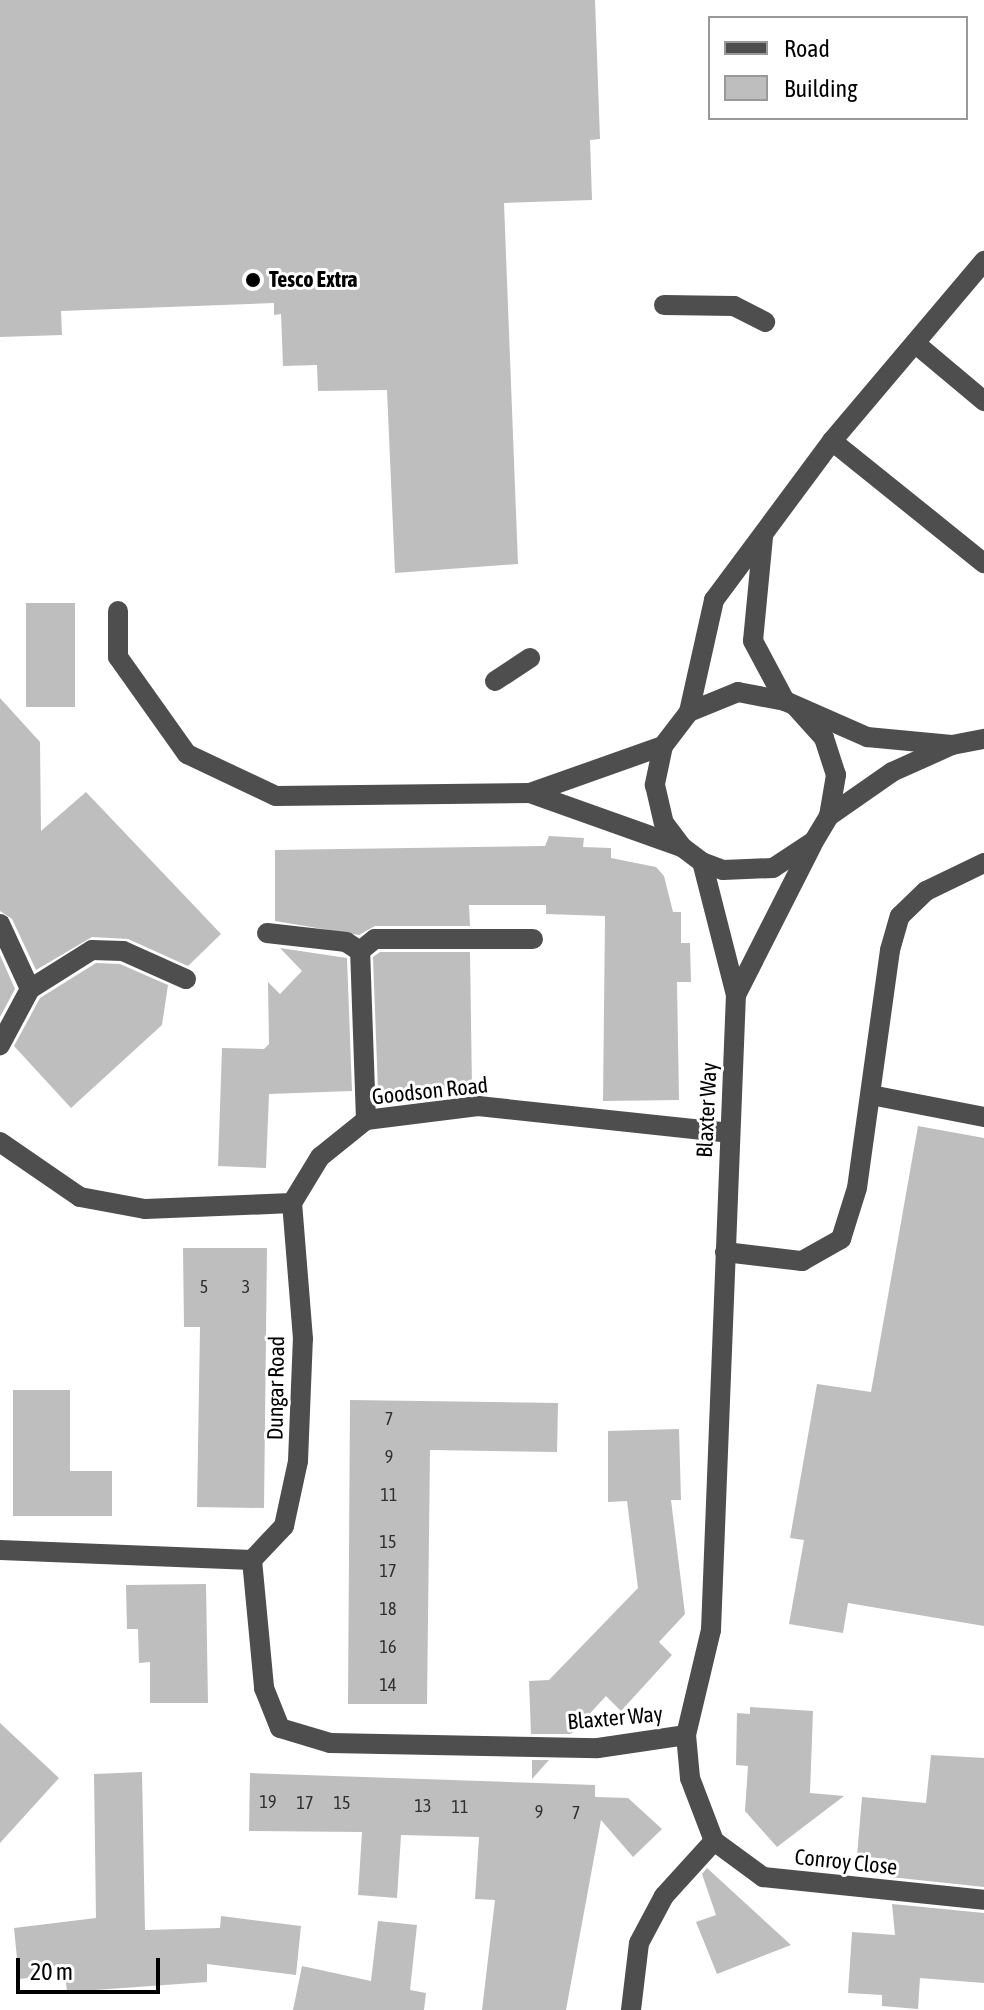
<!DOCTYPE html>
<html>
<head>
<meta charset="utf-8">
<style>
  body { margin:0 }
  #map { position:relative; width:984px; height:2010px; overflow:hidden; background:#fff; font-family:"Asap Condensed",sans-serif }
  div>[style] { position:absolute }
  .building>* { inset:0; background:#bebebe; transform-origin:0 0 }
  .minor>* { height:20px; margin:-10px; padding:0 10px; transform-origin:10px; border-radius:10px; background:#4e4e4e }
  .dots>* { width:22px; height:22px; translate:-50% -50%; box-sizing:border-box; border:4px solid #fff; border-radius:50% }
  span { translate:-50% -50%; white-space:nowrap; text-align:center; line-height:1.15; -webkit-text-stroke:6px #fff; paint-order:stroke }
  .number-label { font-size:18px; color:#303030 }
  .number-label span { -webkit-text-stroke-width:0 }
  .poi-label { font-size:22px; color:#000; font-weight:700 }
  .left { translate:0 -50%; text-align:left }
  .street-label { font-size:22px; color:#000 }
  .legend { position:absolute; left:708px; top:16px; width:260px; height:104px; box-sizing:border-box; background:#fff; border:2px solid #999; margin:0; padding:10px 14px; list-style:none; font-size:24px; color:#000 }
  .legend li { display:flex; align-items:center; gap:16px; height:40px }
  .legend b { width:40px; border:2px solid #999 }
  .scale { position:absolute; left:16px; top:1958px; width:144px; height:36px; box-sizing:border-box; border:4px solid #000; border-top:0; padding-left:10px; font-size:24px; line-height:28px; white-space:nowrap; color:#000; -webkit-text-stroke:6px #fff; paint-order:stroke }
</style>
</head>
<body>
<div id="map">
  <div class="building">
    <i style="clip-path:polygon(0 0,595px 0,600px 139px,590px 140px,592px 200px,504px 203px,518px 564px,395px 573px,387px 390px,318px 391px,317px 365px,283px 366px,281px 314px,274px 315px,274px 303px,61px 311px,62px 335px,0 337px)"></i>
    <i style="left:26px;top:603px;width:49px;height:104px"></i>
    <i style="clip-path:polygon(0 698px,40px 742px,41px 831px,86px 792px,221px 934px,188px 966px,128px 939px,92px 937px,36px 970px,12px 919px,0 911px)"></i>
    <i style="clip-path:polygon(549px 836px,584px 838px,583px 847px,611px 848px,611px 858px,656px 867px,664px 876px,673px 912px,681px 912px,681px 943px,690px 943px,691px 982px,677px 982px,679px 1100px,603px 1101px,605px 916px,546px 914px,546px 905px,469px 905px,470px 926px,375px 926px,359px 935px,275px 921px,275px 850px,545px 846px)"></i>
    <i style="clip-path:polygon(280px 948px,347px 958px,352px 1091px,269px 1094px,266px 1168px,218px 1166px,222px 1048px,264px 1049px,269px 1044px,268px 982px,280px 994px,302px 971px)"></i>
    <i style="clip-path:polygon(380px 952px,470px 952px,472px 1089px,378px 1091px,373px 957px)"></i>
    <i style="clip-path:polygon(0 955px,15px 989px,0 1017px)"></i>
    <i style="clip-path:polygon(96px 963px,120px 964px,168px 985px,162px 1025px,71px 1108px,14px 1046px,40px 998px)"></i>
    <i style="clip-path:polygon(918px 1126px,984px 1138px,984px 1626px,848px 1603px,843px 1633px,789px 1624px,804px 1540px,790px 1538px,817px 1384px,871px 1392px)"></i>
    <i style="clip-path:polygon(183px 1248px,267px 1248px,264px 1508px,197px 1507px,200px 1327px,184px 1327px)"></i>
    <i style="clip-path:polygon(13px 1390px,70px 1390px,70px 1471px,112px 1471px,112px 1516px,13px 1516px)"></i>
    <i style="clip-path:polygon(350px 1400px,558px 1403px,557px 1452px,430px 1450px,427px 1704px,348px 1704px)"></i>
    <i style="clip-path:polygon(679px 1429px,681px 1500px,671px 1500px,685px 1614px,659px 1642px,672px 1655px,621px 1711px,606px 1696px,571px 1734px,531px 1734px,529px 1681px,549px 1680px,638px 1588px,627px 1501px,608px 1502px,608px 1431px)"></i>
    <i style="clip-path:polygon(206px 1584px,208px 1703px,150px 1703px,150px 1662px,139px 1663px,138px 1629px,127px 1629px,126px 1585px)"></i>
    <i style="clip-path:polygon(750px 1707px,813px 1711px,810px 1793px,844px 1796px,777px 1847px,745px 1811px,748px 1766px,736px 1765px,737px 1713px,750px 1714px)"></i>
    <i style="clip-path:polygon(0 1723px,59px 1778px,0 1843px)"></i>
    <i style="clip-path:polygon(931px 1755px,984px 1758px,984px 1887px,890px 1877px,888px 1859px,857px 1856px,862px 1797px,926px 1803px)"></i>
    <i style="clip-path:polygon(532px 1760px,549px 1760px,532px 1779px)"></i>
    <i style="clip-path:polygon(142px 1772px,145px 1930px,220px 1928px,221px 1916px,301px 1926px,296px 1975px,207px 1964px,207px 1982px,67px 1992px,65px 1974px,19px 1979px,14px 1928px,96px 1918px,94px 1774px)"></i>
    <i style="clip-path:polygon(250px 1773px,595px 1785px,595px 1797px,628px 1798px,662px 1829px,633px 1857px,601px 1820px,566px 2010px,482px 2010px,495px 1900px,475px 1899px,479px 1837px,401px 1835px,397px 1898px,358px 1895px,362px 1832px,249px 1831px)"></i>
    <i style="clip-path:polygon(707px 1868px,791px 1945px,717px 1974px,696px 1922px,716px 1915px,702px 1874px)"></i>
    <i style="clip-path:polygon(892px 1904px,984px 1913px,984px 1983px,920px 1978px,918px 2009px,882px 2006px,882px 1995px,848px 1993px,852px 1932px,895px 1935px)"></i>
    <i style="clip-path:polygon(378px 1921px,417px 1925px,410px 1990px,426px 1993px,424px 2010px,293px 2010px,302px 1966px,371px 1981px)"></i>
  </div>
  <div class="minor">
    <i style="left:664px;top:305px;width:70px;rotate:0.8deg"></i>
    <i style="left:734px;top:306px;width:35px;rotate:27deg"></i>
    <i style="left:916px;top:344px;width:89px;rotate:40deg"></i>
    <i style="left:832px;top:441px;width:195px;rotate:38.8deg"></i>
    <i style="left:763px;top:537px;width:104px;rotate:95.5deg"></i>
    <i style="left:753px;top:641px;width:68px;rotate:61.9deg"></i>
    <i style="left:785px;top:701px;width:90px;rotate:23.7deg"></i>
    <i style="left:867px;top:737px;width:85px;rotate:5.4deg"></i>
    <i style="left:118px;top:611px;width:46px;rotate:90deg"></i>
    <i style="left:118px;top:657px;width:119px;rotate:54.6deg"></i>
    <i style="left:187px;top:754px;width:98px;rotate:25.3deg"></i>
    <i style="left:276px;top:796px;width:254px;rotate:-0.7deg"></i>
    <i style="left:530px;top:793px;width:161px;rotate:19.6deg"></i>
    <i style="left:495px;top:681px;width:42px;rotate:-33.3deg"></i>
    <i style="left:785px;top:701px;width:48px;rotate:-169.2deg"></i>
    <i style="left:738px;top:692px;width:53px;rotate:157.8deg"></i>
    <i style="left:689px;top:712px;width:43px;rotate:127.4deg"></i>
    <i style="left:663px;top:746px;width:40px;rotate:102deg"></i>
    <i style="left:655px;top:785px;width:39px;rotate:77deg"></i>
    <i style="left:664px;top:823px;width:30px;rotate:53deg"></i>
    <i style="left:682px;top:847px;width:25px;rotate:37deg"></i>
    <i style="left:702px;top:862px;width:22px;rotate:21deg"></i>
    <i style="left:723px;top:870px;width:50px;rotate:-2.3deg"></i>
    <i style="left:773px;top:868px;width:49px;rotate:-33.4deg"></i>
    <i style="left:814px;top:841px;width:29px;rotate:-59deg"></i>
    <i style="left:829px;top:816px;width:42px;rotate:-80.3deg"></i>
    <i style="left:836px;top:775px;width:39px;rotate:-108deg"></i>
    <i style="left:824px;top:738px;width:42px;rotate:-132.1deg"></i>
    <i style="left:689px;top:712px;width:115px;rotate:-77.4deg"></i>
    <i style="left:714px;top:600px;width:198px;rotate:-53.4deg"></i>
    <i style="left:832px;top:441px;width:236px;rotate:-49.8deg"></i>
    <i style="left:530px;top:793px;width:141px;rotate:-19.5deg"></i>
    <i style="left:829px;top:816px;width:77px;rotate:-34.9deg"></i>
    <i style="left:892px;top:772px;width:66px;rotate:-24.2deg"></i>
    <i style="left:952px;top:745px;width:33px;rotate:-11deg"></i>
    <i style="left:0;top:924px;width:72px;rotate:65.2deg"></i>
    <i style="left:30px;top:989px;width:64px;rotate:118.2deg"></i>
    <i style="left:267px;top:933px;width:80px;rotate:6.5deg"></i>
    <i style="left:346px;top:942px;width:17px;rotate:33deg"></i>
    <i style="left:30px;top:989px;width:73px;rotate:-32.2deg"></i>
    <i style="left:92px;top:950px;width:31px;rotate:2deg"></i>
    <i style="left:123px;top:951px;width:69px;rotate:24deg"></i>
    <i style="left:736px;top:995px;width:168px;rotate:-63.1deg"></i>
    <i style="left:871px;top:1095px;width:115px;rotate:11deg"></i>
    <i style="left:366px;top:1120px;width:169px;rotate:-92deg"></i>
    <i style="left:360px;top:951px;width:19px;rotate:-39deg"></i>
    <i style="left:375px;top:939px;width:158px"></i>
    <i style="left:0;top:1142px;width:97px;rotate:34.5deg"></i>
    <i style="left:80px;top:1197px;width:66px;rotate:10.5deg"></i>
    <i style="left:145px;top:1209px;width:147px;rotate:-2.3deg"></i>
    <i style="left:292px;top:1203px;width:54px;rotate:-58.7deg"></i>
    <i style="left:320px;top:1157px;width:59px;rotate:-38.8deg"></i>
    <i style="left:366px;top:1120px;width:113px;rotate:-7.1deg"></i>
    <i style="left:478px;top:1106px;width:252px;rotate:6.1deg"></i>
    <i style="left:725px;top:1252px;width:78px;rotate:6.7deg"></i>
    <i style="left:802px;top:1261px;width:45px;rotate:-29.4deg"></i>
    <i style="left:841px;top:1239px;width:53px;rotate:-72.6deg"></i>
    <i style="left:857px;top:1188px;width:240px;rotate:-82.1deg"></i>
    <i style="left:890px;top:950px;width:35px;rotate:-74deg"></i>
    <i style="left:900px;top:916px;width:36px;rotate:-44deg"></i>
    <i style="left:926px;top:891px;width:64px;rotate:-25.8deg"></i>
    <i style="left:0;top:1550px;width:252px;rotate:2.3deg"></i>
    <i style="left:252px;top:1560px;width:129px;rotate:84.6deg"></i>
    <i style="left:264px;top:1688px;width:43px;rotate:68.2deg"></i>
    <i style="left:280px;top:1728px;width:52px;rotate:16.7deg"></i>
    <i style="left:330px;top:1743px;width:268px;rotate:1.1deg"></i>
    <i style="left:598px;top:1748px;width:89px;rotate:-8.4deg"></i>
    <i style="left:252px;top:1560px;width:47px;rotate:-46.7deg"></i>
    <i style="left:284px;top:1526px;width:66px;rotate:-77.8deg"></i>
    <i style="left:298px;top:1461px;width:122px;rotate:-87.7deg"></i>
    <i style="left:303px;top:1339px;width:136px;rotate:-94.6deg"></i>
    <i style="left:714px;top:1841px;width:61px;rotate:36.3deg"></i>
    <i style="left:763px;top:1877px;width:222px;rotate:5.9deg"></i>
    <i style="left:631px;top:2010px;width:67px;rotate:-83.2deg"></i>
    <i style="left:639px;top:1943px;width:53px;rotate:-62deg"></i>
    <i style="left:664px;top:1896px;width:74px;rotate:-47.7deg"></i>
    <i style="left:714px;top:1841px;width:67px;rotate:-110.9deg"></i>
    <i style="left:690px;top:1778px;width:43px;rotate:-95.3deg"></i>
    <i style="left:686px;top:1735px;width:108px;rotate:-76.6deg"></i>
    <i style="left:711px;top:1630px;width:635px;rotate:-87.75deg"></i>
    <i style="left:736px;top:995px;width:137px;rotate:-104.3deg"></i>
  </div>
  <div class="dots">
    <i style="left:253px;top:280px;background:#000"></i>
  </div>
  <div class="number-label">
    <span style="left:204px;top:1287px">5</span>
    <span style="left:246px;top:1287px">3</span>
    <span style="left:389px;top:1419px">7</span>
    <span style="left:389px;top:1457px">9</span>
    <span style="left:389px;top:1495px">11</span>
    <span style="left:388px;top:1542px">15</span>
    <span style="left:388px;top:1571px">17</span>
    <span style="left:388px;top:1609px">18</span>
    <span style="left:388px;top:1647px">16</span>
    <span style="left:388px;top:1685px">14</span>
    <span style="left:268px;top:1802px">19</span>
    <span style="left:305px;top:1803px">17</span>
    <span style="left:342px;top:1803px">15</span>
    <span style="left:423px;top:1806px">13</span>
    <span style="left:460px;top:1807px">11</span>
    <span style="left:539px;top:1812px">9</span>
    <span style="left:576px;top:1813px">7</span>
  </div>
  <div class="poi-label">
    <span class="left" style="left:269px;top:280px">Tesco Extra</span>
  </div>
  <div class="street-label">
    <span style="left:430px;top:1091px;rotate:-6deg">Goodson Road</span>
    <span style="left:707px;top:1110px;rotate:-87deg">Blaxter Way</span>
    <span style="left:276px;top:1388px;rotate:-89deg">Dungar Road</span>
    <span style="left:615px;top:1718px;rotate:-5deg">Blaxter Way</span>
    <span style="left:846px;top:1862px;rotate:6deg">Conroy Close</span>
  </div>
  <ul class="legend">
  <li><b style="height:10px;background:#4e4e4e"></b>Road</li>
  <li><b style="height:22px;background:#bebebe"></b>Building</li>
  </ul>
  <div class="scale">20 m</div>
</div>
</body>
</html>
